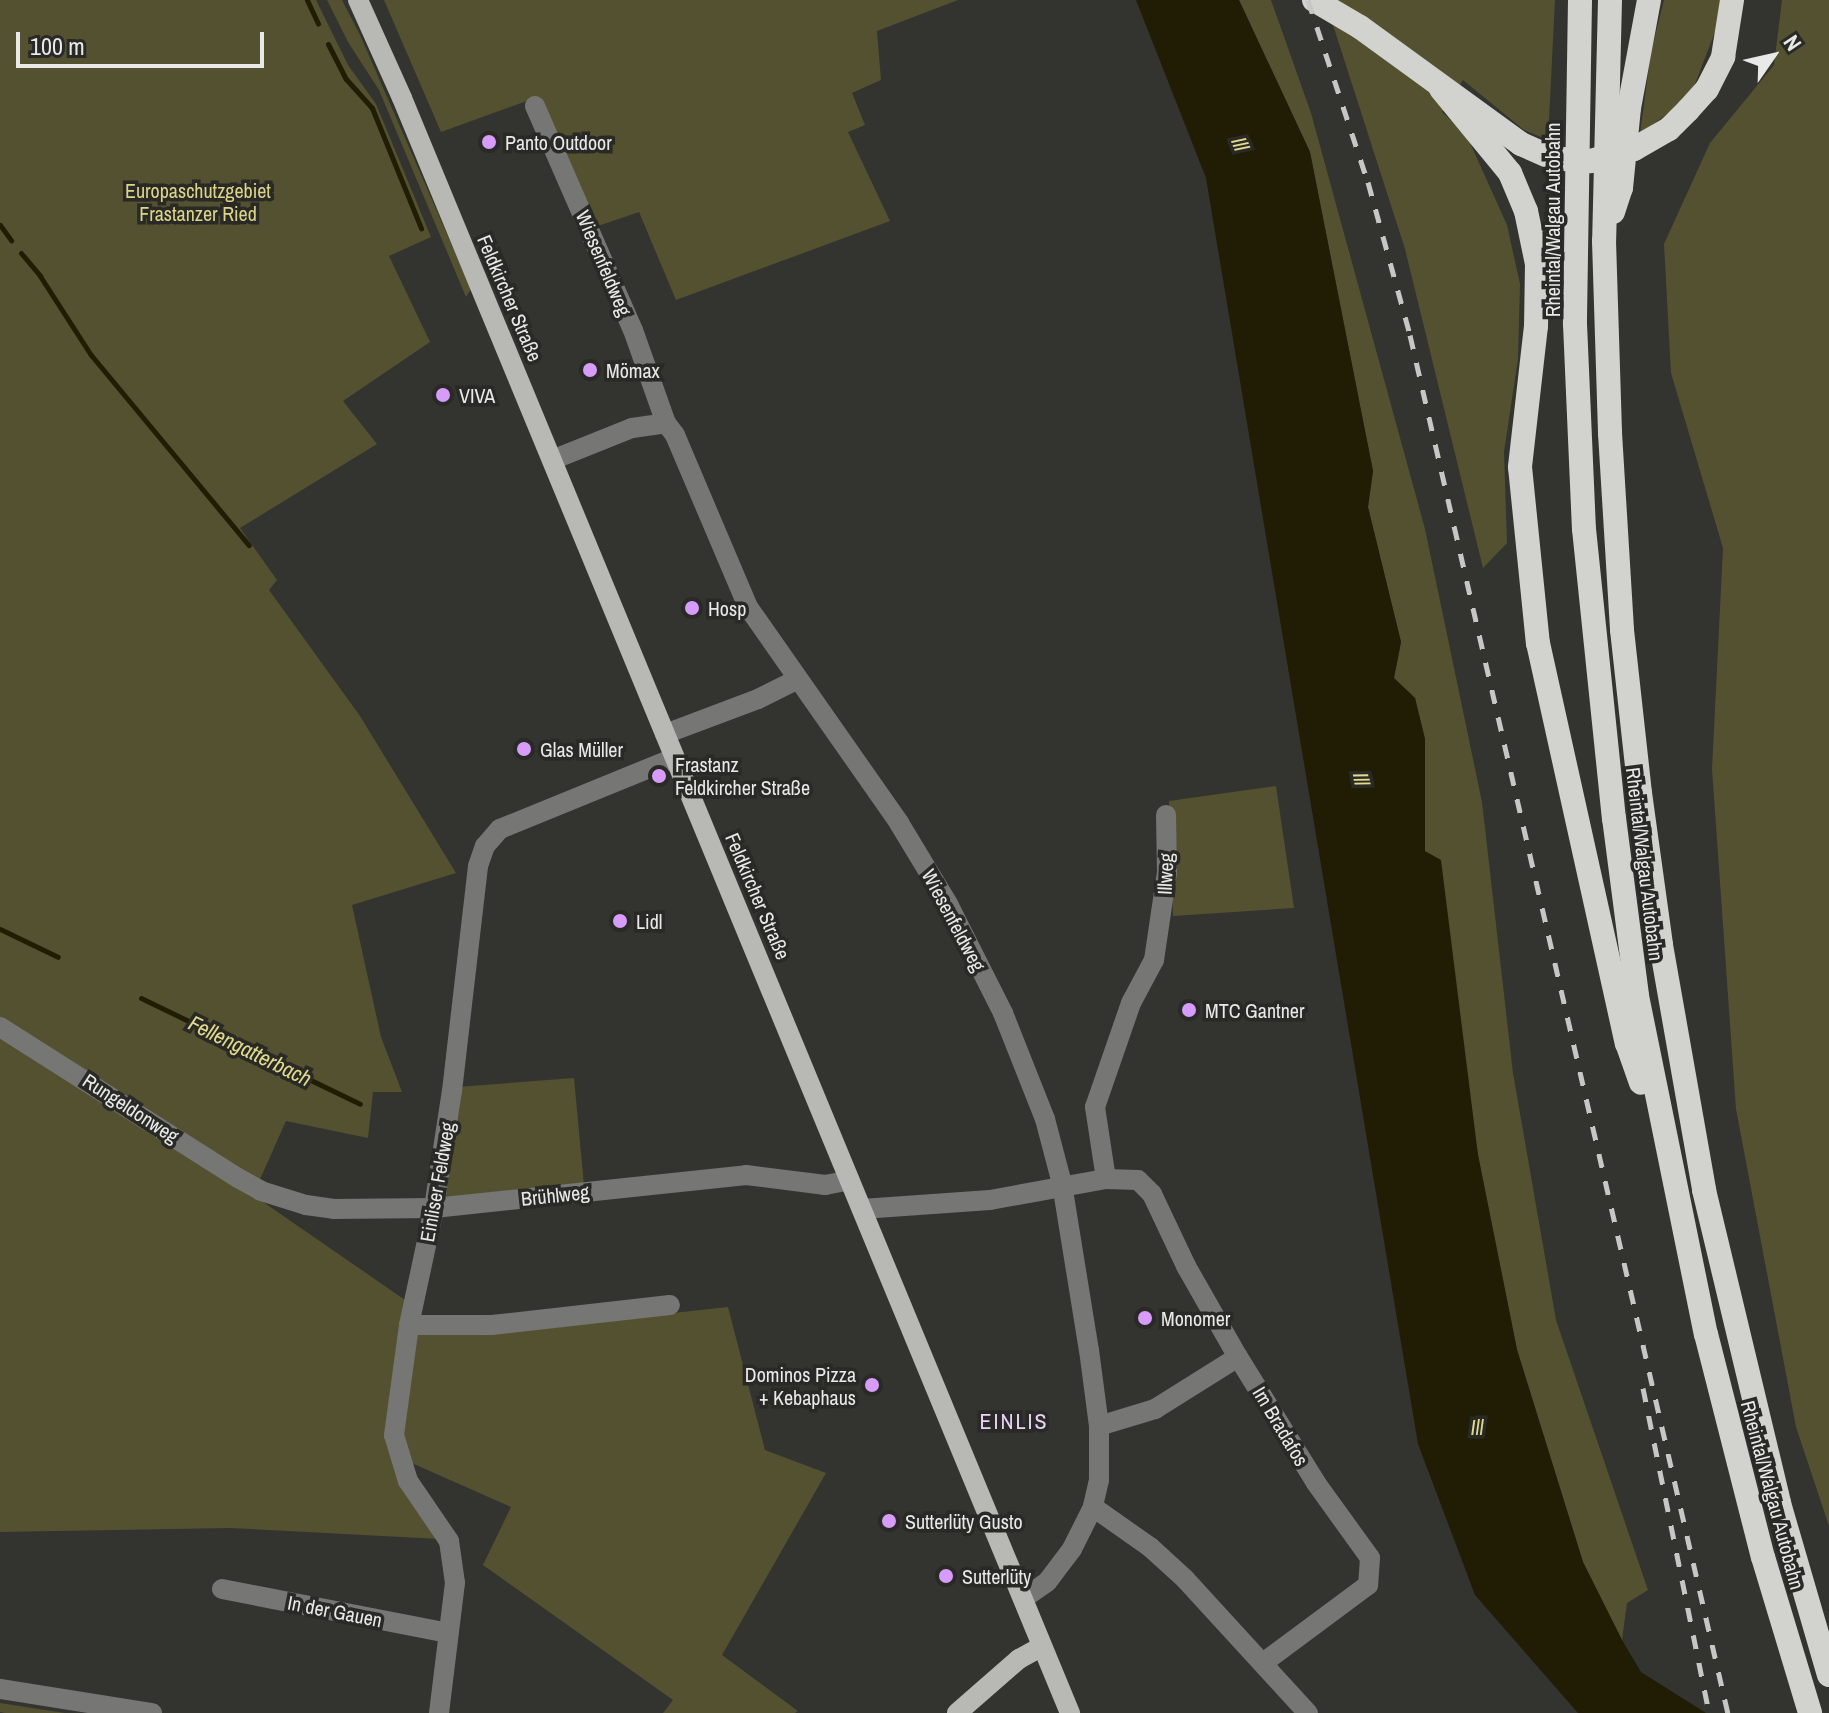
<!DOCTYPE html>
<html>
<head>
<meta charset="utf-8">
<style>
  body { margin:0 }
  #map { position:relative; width:1829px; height:1713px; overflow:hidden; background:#333330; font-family:"Archivo Narrow",sans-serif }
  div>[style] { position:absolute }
  .green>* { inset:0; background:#545131 }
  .water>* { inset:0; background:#201d04 }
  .stream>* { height:5px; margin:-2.5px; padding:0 2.5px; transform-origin:2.5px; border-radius:2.5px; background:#201d04 }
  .minor>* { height:20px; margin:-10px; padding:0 10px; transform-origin:10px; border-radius:10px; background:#767674 }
  .major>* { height:20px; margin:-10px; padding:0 10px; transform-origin:10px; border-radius:10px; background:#b8b8b5 }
  .highway>* { height:24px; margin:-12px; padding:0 12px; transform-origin:12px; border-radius:12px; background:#d2d2ce }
  .rail>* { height:5px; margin-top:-2.5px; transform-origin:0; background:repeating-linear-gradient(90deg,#c7c7c5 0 14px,transparent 0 28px) }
  .dots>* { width:22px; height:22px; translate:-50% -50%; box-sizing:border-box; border:4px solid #292926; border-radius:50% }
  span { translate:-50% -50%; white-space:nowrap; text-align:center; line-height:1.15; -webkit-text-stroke:7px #292926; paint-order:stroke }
  .poi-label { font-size:20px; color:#e9e9e7 }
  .left { translate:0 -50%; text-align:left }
  .right { translate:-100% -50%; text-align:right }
  .park-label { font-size:20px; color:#ddd488 }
  .street-label { font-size:20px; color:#e9e9e7 }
  .water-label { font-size:22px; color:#e1d98c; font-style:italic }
  .neighbourhood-label { font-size:22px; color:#ebd2fa; letter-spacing:2px }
  .north { position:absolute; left:1733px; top:16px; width:80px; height:80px; -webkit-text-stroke:6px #292926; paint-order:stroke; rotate:56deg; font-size:22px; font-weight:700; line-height:32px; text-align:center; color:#e9e9e7 }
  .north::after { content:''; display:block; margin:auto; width:28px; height:36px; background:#e9e9e7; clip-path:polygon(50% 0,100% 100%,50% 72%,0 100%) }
  .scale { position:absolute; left:16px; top:32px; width:248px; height:36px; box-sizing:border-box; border:4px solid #e9e9e7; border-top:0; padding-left:10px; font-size:24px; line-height:28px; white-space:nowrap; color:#e9e9e7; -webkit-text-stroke:6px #292926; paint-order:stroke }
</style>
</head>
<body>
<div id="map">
  <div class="green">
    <i style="clip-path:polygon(0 0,316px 0,348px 65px,376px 104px,431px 237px,389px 256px,430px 342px,343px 401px,377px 444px,240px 528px,277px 580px,269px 590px,360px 716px,456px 873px,352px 905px,381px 1037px,402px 1092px,373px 1092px,368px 1138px,286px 1121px,253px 1195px,408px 1302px,404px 1330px,489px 1333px,728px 1307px,765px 1450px,826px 1473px,722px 1655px,798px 1711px,795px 1713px,663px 1713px,673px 1700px,483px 1565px,511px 1507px,389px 1453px,440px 1539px,230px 1528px,0 1532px)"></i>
    <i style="clip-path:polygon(327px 0,342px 0,360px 35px,471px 289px,466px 297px,379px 90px,348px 42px)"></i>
    <i style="clip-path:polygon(384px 0,958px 0,877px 31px,881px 80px,852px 93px,865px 125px,848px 132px,890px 221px,676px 300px,639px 212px,595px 227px,538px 97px,441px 132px)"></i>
    <i style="clip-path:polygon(1239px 0,1271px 0,1311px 113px,1425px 529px,1482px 802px,1513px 1073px,1556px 1320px,1648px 1590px,1627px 1603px,1622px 1640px,1583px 1562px,1517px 1349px,1478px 1155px,1425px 852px,1425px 739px,1415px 698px,1394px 678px,1401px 642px,1368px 507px,1373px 471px,1310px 152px)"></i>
    <i style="clip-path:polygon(1325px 0,1555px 0,1548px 140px,1524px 130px,1463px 80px,1442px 112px,1466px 134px,1507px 225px,1520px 284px,1518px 359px,1504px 452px,1507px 543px,1483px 568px,1405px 249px)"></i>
    <i style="clip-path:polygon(1664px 0,1720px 0,1718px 24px,1690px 97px,1640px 134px,1651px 52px)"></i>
    <i style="clip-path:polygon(1782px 0,1829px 0,1829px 1526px,1796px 1427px,1736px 1109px,1712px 769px,1723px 548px,1671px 373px,1664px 244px,1710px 143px,1774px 65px)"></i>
    <i style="clip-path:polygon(1276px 786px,1294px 908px,1173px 916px,1169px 801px)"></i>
    <i style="clip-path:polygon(574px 1078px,585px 1196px,424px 1219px,444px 1088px)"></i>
    <i style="clip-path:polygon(0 1703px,65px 1713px,5px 1713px,0 1712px)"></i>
  </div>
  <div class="water">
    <i style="clip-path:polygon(1136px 0,1239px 0,1310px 152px,1373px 471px,1368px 507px,1401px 642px,1394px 678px,1415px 698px,1425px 739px,1425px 851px,1441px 860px,1478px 1155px,1517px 1350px,1583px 1562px,1622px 1640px,1641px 1672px,1706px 1713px,1578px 1713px,1475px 1595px,1418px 1444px,1206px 178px)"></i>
  </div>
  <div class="stream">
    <i style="left:307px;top:0;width:26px;rotate:65deg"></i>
    <i style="left:328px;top:44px;width:39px;rotate:63deg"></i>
    <i style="left:346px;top:79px;width:39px;rotate:48deg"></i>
    <i style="left:372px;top:108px;width:130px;rotate:67.8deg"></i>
    <i style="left:0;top:225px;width:19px;rotate:54deg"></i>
    <i style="left:21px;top:253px;width:30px;rotate:50deg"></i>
    <i style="left:40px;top:276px;width:94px;rotate:57.2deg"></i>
    <i style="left:91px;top:355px;width:247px;rotate:50.3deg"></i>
    <i style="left:0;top:929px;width:64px;rotate:25.8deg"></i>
    <i style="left:141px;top:998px;width:243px;rotate:25.8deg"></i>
  </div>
  <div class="minor">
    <i style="left:535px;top:106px;width:244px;rotate:66.4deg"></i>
    <i style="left:633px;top:330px;width:99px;rotate:70.5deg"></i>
    <i style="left:666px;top:423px;width:15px;rotate:53deg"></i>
    <i style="left:675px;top:435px;width:187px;rotate:67deg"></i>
    <i style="left:748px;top:607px;width:264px;rotate:55deg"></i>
    <i style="left:899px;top:823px;width:95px;rotate:58.8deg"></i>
    <i style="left:948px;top:904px;width:122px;rotate:63.2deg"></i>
    <i style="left:1003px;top:1013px;width:114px;rotate:68.4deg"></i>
    <i style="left:1045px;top:1119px;width:67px;rotate:75.3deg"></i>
    <i style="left:1062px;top:1184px;width:168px;rotate:80.8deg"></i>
    <i style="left:1089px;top:1350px;width:77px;rotate:82.5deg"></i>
    <i style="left:1099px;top:1426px;width:54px;rotate:90deg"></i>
    <i style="left:1099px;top:1480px;width:28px;rotate:103deg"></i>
    <i style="left:1093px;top:1507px;width:47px;rotate:116.6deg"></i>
    <i style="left:1072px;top:1549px;width:41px;rotate:127.1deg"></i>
    <i style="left:1047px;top:1582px;width:29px;rotate:145deg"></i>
    <i style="left:552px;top:460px;width:86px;rotate:-21.8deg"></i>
    <i style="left:632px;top:428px;width:34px;rotate:-8deg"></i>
    <i style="left:665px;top:734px;width:99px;rotate:-20.6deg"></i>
    <i style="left:758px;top:699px;width:42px;rotate:-26.6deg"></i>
    <i style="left:0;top:1027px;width:282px;rotate:32.4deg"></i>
    <i style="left:238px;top:1178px;width:26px;rotate:29deg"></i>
    <i style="left:261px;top:1191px;width:47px;rotate:17.3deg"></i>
    <i style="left:306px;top:1205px;width:28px;rotate:8deg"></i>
    <i style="left:334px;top:1209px;width:100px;rotate:-0.6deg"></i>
    <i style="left:434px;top:1208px;width:314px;rotate:-6deg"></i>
    <i style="left:746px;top:1175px;width:80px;rotate:7.2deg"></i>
    <i style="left:825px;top:1185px;width:25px;rotate:-11deg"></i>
    <i style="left:1106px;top:1179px;width:73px;rotate:-98.7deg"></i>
    <i style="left:1095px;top:1107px;width:110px;rotate:-70.9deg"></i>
    <i style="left:1131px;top:1003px;width:49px;rotate:-61.9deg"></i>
    <i style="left:1154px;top:960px;width:89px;rotate:-81.6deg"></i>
    <i style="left:1167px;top:872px;width:57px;rotate:-91deg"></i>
    <i style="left:862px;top:1209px;width:128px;rotate:-4deg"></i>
    <i style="left:990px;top:1200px;width:118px;rotate:-10.3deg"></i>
    <i style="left:1106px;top:1179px;width:32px;rotate:2deg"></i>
    <i style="left:1138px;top:1180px;width:20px;rotate:45deg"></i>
    <i style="left:1152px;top:1194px;width:80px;rotate:64.7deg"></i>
    <i style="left:1186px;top:1266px;width:105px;rotate:60.3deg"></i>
    <i style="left:1238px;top:1357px;width:148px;rotate:58.2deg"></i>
    <i style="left:1316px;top:1483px;width:92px;rotate:54.2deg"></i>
    <i style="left:1370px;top:1558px;width:27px;rotate:94deg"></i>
    <i style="left:1368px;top:1585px;width:131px;rotate:143.4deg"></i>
    <i style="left:409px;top:1325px;width:83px"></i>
    <i style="left:492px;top:1325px;width:179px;rotate:-6.4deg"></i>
    <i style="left:1099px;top:1426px;width:59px;rotate:-16.9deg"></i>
    <i style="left:1155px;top:1409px;width:98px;rotate:-32.1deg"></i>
    <i style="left:1093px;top:1507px;width:70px;rotate:35.1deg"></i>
    <i style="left:1150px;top:1547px;width:47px;rotate:42.4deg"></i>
    <i style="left:1185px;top:1579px;width:182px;rotate:47.5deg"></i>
    <i style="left:222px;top:1589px;width:230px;rotate:11deg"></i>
    <i style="left:0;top:1689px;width:154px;rotate:9deg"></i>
    <i style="left:439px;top:1713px;width:131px;rotate:-83deg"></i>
    <i style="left:455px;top:1583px;width:42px;rotate:-98.1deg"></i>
    <i style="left:449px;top:1541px;width:73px;rotate:-124.3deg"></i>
    <i style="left:408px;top:1481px;width:48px;rotate:-106.9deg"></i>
    <i style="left:394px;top:1435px;width:111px;rotate:-82.2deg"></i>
    <i style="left:409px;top:1325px;width:120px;rotate:-77.9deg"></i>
    <i style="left:434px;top:1208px;width:118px;rotate:-81.3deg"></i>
    <i style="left:452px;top:1091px;width:226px;rotate:-83.4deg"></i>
    <i style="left:478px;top:866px;width:21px;rotate:-71deg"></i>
    <i style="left:485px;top:846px;width:23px;rotate:-49deg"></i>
    <i style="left:500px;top:829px;width:188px;rotate:-22.2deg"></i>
  </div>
  <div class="major">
    <i style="left:358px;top:0;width:107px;rotate:65.8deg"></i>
    <i style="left:402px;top:98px;width:1748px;rotate:67.53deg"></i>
    <i style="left:957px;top:1713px;width:82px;rotate:-41.1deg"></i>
    <i style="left:1019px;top:1659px;width:26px;rotate:-29deg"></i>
  </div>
  <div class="highway">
    <i style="left:1314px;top:0;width:53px;rotate:30.4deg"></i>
    <i style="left:1360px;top:27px;width:199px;rotate:36deg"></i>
    <i style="left:1521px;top:144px;width:34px;rotate:24deg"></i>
    <i style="left:1552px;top:158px;width:38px;rotate:5deg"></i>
    <i style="left:1590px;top:161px;width:46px;rotate:-15.3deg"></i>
    <i style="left:1634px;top:149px;width:40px;rotate:-29.7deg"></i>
    <i style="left:1669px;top:129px;width:27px;rotate:-45deg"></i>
    <i style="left:1688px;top:110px;width:28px;rotate:-48deg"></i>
    <i style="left:1707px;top:89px;width:36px;rotate:-63deg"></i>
    <i style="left:1723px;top:57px;width:58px;rotate:-81deg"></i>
    <i style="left:1580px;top:0;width:324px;rotate:90.9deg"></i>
    <i style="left:1575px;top:324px;width:205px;rotate:87.5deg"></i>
    <i style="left:1584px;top:529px;width:291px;rotate:84.1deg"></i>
    <i style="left:1614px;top:818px;width:179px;rotate:82.6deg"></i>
    <i style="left:1637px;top:996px;width:345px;rotate:78.5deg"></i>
    <i style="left:1706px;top:1334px;width:230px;rotate:75.7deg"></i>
    <i style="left:1763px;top:1557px;width:163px;rotate:73.2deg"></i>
    <i style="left:1610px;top:0;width:241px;rotate:91.4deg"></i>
    <i style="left:1604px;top:241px;width:192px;rotate:88.2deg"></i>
    <i style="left:1610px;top:433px;width:197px;rotate:86.5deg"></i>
    <i style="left:1622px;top:630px;width:164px;rotate:83.7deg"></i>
    <i style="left:1640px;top:793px;width:153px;rotate:82.1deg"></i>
    <i style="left:1661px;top:945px;width:249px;rotate:80deg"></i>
    <i style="left:1704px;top:1190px;width:322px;rotate:76.5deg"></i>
    <i style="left:1779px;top:1503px;width:179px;rotate:73.8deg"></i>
    <i style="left:1441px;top:89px;width:109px;rotate:50.6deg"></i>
    <i style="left:1510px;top:173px;width:41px;rotate:67.2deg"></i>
    <i style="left:1526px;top:211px;width:54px;rotate:78.3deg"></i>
    <i style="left:1537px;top:264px;width:62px;rotate:90.9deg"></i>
    <i style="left:1536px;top:326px;width:142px;rotate:96.5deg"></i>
    <i style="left:1520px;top:467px;width:177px;rotate:84.2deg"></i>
    <i style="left:1538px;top:643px;width:410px;rotate:77.5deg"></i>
    <i style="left:1627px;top:1043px;width:42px;rotate:70.7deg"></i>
    <i style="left:1613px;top:212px;width:25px;rotate:-72deg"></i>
    <i style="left:1621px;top:188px;width:80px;rotate:-84.3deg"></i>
    <i style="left:1629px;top:108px;width:110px;rotate:-79.5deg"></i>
  </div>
  <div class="rail">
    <i style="left:1308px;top:0;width:192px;rotate:71.8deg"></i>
    <i style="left:1368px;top:182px;width:159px;rotate:74.6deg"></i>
    <i style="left:1410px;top:335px;width:1414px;rotate:77.01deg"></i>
    <i style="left:1643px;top:1388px;width:332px;rotate:78.5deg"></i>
  </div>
  <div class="dots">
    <i style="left:489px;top:142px;background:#d79bf9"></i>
    <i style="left:590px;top:370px;background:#d79bf9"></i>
    <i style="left:443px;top:395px;background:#d79bf9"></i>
    <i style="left:692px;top:608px;background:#d79bf9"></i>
    <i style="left:524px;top:749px;background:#d79bf9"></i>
    <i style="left:659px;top:776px;background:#d79bf9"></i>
    <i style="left:620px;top:921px;background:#d79bf9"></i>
    <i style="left:1189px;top:1010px;background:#d79bf9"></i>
    <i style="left:1145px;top:1318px;background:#d79bf9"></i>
    <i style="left:872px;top:1385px;background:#d79bf9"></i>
    <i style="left:889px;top:1521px;background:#d79bf9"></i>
    <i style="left:946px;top:1576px;background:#d79bf9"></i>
  </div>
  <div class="poi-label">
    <span class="left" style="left:505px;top:142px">Panto Outdoor</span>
    <span class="left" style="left:606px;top:370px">Mömax</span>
    <span class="left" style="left:459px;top:395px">VIVA</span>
    <span class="left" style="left:708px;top:608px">Hosp</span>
    <span class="left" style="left:540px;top:749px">Glas Müller</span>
    <span class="left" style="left:675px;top:776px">Frastanz<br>Feldkircher Straße</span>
    <span class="left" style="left:636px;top:921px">Lidl</span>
    <span class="left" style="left:1205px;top:1010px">MTC Gantner</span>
    <span class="left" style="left:1161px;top:1318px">Monomer</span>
    <span class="right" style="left:856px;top:1386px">Dominos Pizza<br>+ Kebaphaus</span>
    <span class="left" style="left:905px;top:1521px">Sutterlüty Gusto</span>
    <span class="left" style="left:962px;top:1576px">Sutterlüty</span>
  </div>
  <div class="park-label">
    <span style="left:198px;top:202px">Europaschutzgebiet<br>Frastanzer Ried</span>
  </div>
  <div class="street-label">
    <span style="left:1552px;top:220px;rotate:-90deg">Rheintal/Walgau Autobahn</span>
    <span style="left:604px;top:263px;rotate:67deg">Wiesenfeldweg</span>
    <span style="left:510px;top:298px;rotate:67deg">Feldkircher Straße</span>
    <span style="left:1645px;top:864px;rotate:83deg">Rheintal/Walgau Autobahn</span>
    <span style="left:1165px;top:874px;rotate:-87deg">Illweg</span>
    <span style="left:758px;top:896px;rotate:67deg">Feldkircher Straße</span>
    <span style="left:954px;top:920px;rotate:62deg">Wiesenfeldweg</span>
    <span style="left:131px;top:1108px;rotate:33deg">Rungeldonweg</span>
    <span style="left:437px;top:1182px;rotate:-80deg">Einliser Feldweg</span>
    <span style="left:555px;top:1195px;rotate:-6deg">Brühlweg</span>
    <span style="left:1281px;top:1426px;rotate:59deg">Im Bradafos</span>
    <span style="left:1773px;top:1495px;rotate:75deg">Rheintal/Walgau Autobahn</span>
    <span style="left:335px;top:1611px;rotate:11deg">In der Gauen</span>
  </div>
  <div class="water-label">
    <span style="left:1240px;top:144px;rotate:70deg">Ill</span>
    <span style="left:1361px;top:779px;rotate:81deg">Ill</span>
    <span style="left:250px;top:1051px;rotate:26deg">Fellengatterbach</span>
    <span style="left:1477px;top:1428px">Ill</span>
  </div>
  <div class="neighbourhood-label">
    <span style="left:1014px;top:1422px">EINLIS</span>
  </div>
  <div class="north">N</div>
  <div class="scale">100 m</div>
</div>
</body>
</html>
